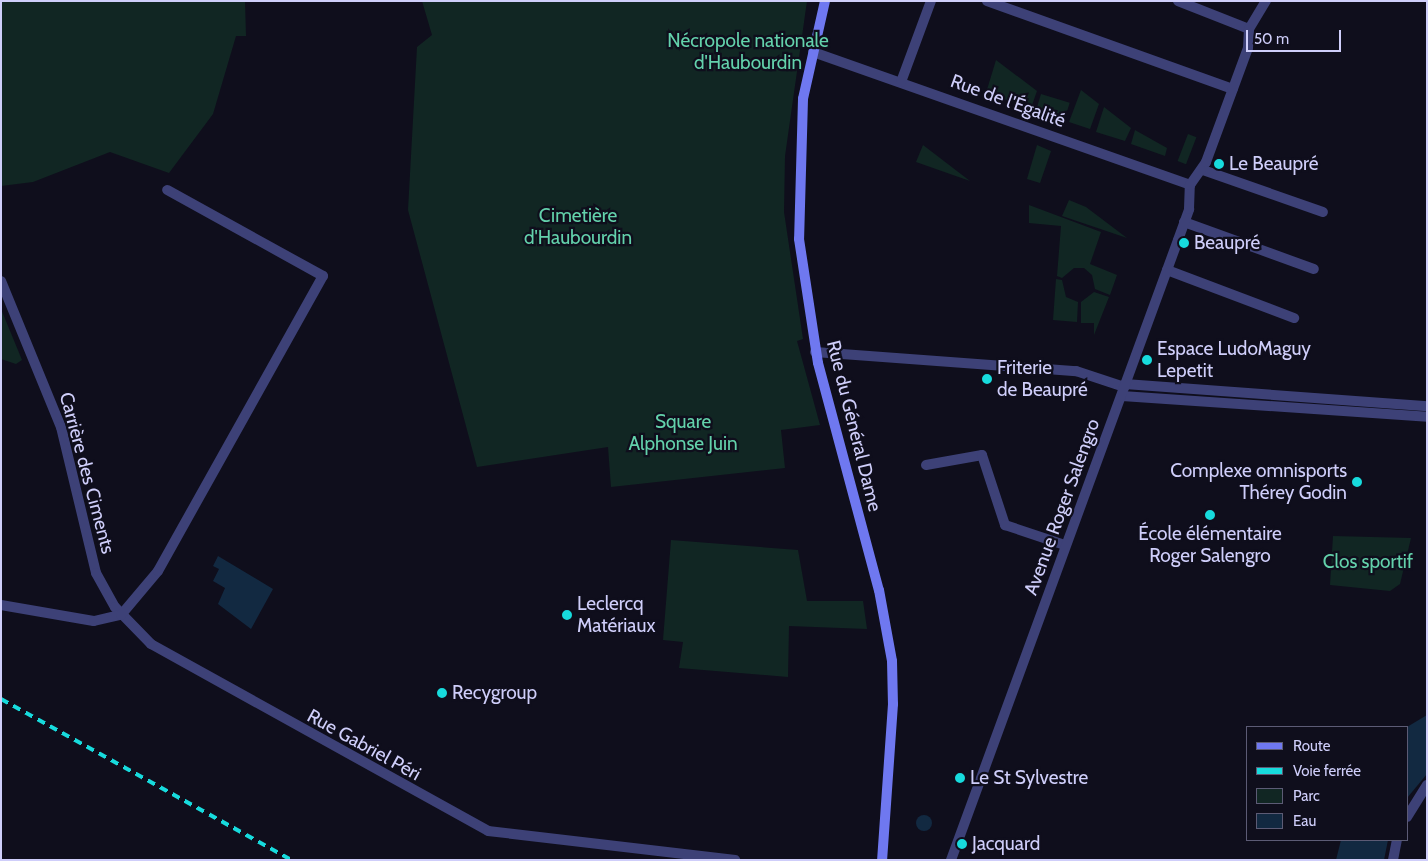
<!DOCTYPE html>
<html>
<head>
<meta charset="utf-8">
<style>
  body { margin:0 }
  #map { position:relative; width:1428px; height:861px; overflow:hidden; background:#0f0e1c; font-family:Cabin,sans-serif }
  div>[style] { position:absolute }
  .green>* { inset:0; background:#112623; transform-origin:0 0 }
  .water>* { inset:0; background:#122941 }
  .round { border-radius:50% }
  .street>* { height:10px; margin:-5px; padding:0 5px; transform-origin:5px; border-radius:5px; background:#3d4177 }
  .secondary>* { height:10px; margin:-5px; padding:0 5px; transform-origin:5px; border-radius:5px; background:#6f78f0 }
  .rail>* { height:4px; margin-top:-2px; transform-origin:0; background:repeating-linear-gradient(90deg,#17dbdd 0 8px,transparent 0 14px) }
  .dots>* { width:14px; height:14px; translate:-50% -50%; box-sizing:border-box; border:2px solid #0f0e1c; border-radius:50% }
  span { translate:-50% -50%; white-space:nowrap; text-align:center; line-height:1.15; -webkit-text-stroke:4.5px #0f0e1c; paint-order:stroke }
  .park-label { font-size:19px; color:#63d1ab }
  .street-label { font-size:19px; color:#cfcefa }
  .poi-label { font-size:19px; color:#cfcefa }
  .left { translate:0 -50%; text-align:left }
  .right { translate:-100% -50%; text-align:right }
  .frame { position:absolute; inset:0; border:2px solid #cfcefa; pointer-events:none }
  .legend { position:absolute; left:1246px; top:726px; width:162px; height:115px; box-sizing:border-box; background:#0f0e1c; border:1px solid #5c5b75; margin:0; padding:6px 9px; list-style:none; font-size:15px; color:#cfcefa }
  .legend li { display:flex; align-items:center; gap:10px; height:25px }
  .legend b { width:25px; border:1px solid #5c5b75 }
  .scale { position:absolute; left:1246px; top:30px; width:95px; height:22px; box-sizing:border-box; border:2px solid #cfcefa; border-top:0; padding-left:6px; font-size:15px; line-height:18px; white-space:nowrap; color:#cfcefa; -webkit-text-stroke:4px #0f0e1c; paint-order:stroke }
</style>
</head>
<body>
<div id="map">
  <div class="green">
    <i style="clip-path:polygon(1px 1px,245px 1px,246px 36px,236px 36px,213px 114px,169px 173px,110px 152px,33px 182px,1px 186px)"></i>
    <i style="clip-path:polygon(422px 1px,807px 1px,785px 156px,784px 212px,803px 339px,797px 341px,820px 425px,781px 430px,785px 468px,611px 487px,608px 447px,477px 467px,408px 210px,417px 47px,432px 35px)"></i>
    <i style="clip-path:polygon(996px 60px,1037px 91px,1031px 108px,986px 93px)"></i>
    <i style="clip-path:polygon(1081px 90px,1099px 104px,1090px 129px,1069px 122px)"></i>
    <i style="left:1041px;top:94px;width:30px;height:16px;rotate:17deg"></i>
    <i style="clip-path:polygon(1104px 107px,1131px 128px,1125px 141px,1096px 132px)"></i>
    <i style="clip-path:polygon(1135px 130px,1167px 148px,1165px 156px,1131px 144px)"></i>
    <i style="left:1188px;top:134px;width:9px;height:29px;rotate:21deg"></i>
    <i style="clip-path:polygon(923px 145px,970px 181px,916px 162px)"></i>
    <i style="clip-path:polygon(1037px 145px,1051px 151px,1040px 183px,1027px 179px)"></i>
    <i style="clip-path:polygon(1069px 200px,1086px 207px,1127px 238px,1062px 216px)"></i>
    <i style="clip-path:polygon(1029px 205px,1101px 232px,1090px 264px,1117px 275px,1110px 295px,1095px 289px,1092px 275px,1084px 268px,1074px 268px,1062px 278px,1057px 276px,1061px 226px,1029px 223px)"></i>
    <i style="clip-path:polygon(1056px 279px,1062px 280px,1066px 297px,1078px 302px,1077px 322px,1053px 320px)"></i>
    <i style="clip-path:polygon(1094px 292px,1109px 297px,1094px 335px,1094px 323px,1081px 323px,1081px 302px)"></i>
    <i style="clip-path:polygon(1px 309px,22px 360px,16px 364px,1px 359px)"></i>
    <i style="clip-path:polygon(1333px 536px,1411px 538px,1400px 584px,1390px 591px,1330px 585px)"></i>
    <i style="clip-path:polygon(671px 540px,798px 550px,807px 601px,863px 601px,867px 629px,789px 626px,788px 677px,679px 668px,683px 642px,663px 640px)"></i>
  </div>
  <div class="water">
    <i style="clip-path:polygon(218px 556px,273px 589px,251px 629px,218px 604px,225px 588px,213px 581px,219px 569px,213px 566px)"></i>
    <i style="clip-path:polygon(1427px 715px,1427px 774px,1407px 798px,1407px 727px)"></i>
    <i class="round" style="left:916px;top:815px;width:16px;height:16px"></i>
    <i style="clip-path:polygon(1341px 840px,1388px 840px,1384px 860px,1336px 860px)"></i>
  </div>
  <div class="street">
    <i style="left:987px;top:1px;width:261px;rotate:19.7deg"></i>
    <i style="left:1178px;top:1px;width:76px;rotate:21.5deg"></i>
    <i style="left:813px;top:52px;width:400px;rotate:19.4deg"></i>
    <i style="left:901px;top:82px;width:86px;rotate:-69.7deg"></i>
    <i style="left:1203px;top:170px;width:127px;rotate:19.3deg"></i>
    <i style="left:1184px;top:222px;width:138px;rotate:19.9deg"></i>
    <i style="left:1167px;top:270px;width:136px;rotate:20.7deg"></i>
    <i style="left:1px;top:281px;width:158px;rotate:67.7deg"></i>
    <i style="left:61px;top:427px;width:150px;rotate:76.5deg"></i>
    <i style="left:96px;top:573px;width:39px;rotate:61deg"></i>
    <i style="left:115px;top:607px;width:52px;rotate:45.8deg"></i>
    <i style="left:151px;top:644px;width:385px;rotate:29deg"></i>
    <i style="left:488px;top:831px;width:249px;rotate:6.7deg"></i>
    <i style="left:815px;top:352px;width:262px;rotate:4.2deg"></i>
    <i style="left:1076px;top:371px;width:51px;rotate:18.4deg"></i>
    <i style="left:1125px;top:384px;width:303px;rotate:4.2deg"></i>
    <i style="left:1122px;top:396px;width:306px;rotate:3.9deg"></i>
    <i style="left:926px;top:465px;width:57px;rotate:-10.1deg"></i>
    <i style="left:982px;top:455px;width:74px;rotate:71.8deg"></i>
    <i style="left:1005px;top:525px;width:63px;rotate:18.4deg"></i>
    <i style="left:1px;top:605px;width:94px;rotate:9.8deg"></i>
    <i style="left:94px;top:621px;width:28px;rotate:-13deg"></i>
    <i style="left:121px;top:615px;width:57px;rotate:-49.9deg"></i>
    <i style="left:158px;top:571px;width:338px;rotate:-60.8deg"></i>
    <i style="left:323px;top:276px;width:178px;rotate:-151.1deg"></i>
    <i style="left:1407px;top:817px;width:38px;rotate:-58deg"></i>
    <i style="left:951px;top:860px;width:660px;rotate:-69.89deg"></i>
    <i style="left:1178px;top:240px;width:33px;rotate:-70deg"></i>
    <i style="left:1189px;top:209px;width:24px;rotate:-88deg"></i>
    <i style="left:1190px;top:185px;width:28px;rotate:-55deg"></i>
    <i style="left:1206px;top:162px;width:121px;rotate:-69.8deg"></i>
    <i style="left:1248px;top:48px;width:19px;rotate:-87deg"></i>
    <i style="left:1249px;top:29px;width:33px;rotate:-59deg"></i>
    <i style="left:1393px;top:860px;width:20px;rotate:-79deg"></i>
  </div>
  <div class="secondary">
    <i style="left:825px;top:1px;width:100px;rotate:102.7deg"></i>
    <i style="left:803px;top:99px;width:140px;rotate:91.6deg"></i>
    <i style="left:799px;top:239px;width:125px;rotate:81.3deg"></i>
    <i style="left:818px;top:363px;width:235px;rotate:75deg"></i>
    <i style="left:879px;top:590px;width:72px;rotate:79.6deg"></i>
    <i style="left:892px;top:661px;width:43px;rotate:88.7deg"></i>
    <i style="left:893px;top:704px;width:156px;rotate:94deg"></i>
  </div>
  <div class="rail">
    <i style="left:1px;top:699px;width:333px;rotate:29deg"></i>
  </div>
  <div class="dots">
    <i style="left:1219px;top:164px;background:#17dbdd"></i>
    <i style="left:1184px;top:243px;background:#17dbdd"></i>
    <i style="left:1147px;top:360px;background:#17dbdd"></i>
    <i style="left:987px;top:379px;background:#17dbdd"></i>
    <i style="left:1357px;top:482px;background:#17dbdd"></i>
    <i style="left:1210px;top:515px;background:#17dbdd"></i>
    <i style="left:567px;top:615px;background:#17dbdd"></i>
    <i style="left:442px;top:693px;background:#17dbdd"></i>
    <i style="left:960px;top:778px;background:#17dbdd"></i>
    <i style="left:962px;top:844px;background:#17dbdd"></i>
  </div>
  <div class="park-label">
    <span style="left:748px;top:52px">Nécropole nationale<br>d'Haubourdin</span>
    <span style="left:578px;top:227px">Cimetière<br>d'Haubourdin</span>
    <span style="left:683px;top:433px">Square<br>Alphonse Juin</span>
    <span style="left:1368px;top:562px">Clos sportif</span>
  </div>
  <div class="street-label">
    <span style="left:1008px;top:101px;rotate:20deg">Rue de l'Égalité</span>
    <span style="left:854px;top:426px;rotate:76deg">Rue du Général Dame</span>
    <span style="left:87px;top:473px;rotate:75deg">Carrière des Ciments</span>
    <span style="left:1062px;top:507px;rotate:-70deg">Avenue Roger Salengro</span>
    <span style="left:364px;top:745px;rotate:29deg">Rue Gabriel Péri</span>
  </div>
  <div class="poi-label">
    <span class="left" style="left:1229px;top:164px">Le Beaupré</span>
    <span class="left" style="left:1194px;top:243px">Beaupré</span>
    <span class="left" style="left:1157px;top:360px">Espace LudoMaguy<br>Lepetit</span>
    <span class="left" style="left:997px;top:379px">Friterie<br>de Beaupré</span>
    <span class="right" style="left:1347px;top:482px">Complexe omnisports<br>Thérey Godin</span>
    <span style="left:1210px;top:545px">École élémentaire<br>Roger Salengro</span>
    <span class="left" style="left:577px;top:615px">Leclercq<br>Matériaux</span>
    <span class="left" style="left:452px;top:693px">Recygroup</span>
    <span class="left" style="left:970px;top:778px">Le St Sylvestre</span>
    <span class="left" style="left:972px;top:844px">Jacquard</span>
  </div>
  <div class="frame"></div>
  <ul class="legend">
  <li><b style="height:6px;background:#6f78f0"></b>Route</li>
  <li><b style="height:6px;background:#17dbdd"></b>Voie ferrée</li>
  <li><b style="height:14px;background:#112623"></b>Parc</li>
  <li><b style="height:14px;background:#122941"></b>Eau</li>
  </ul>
  <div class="scale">50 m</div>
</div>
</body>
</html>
